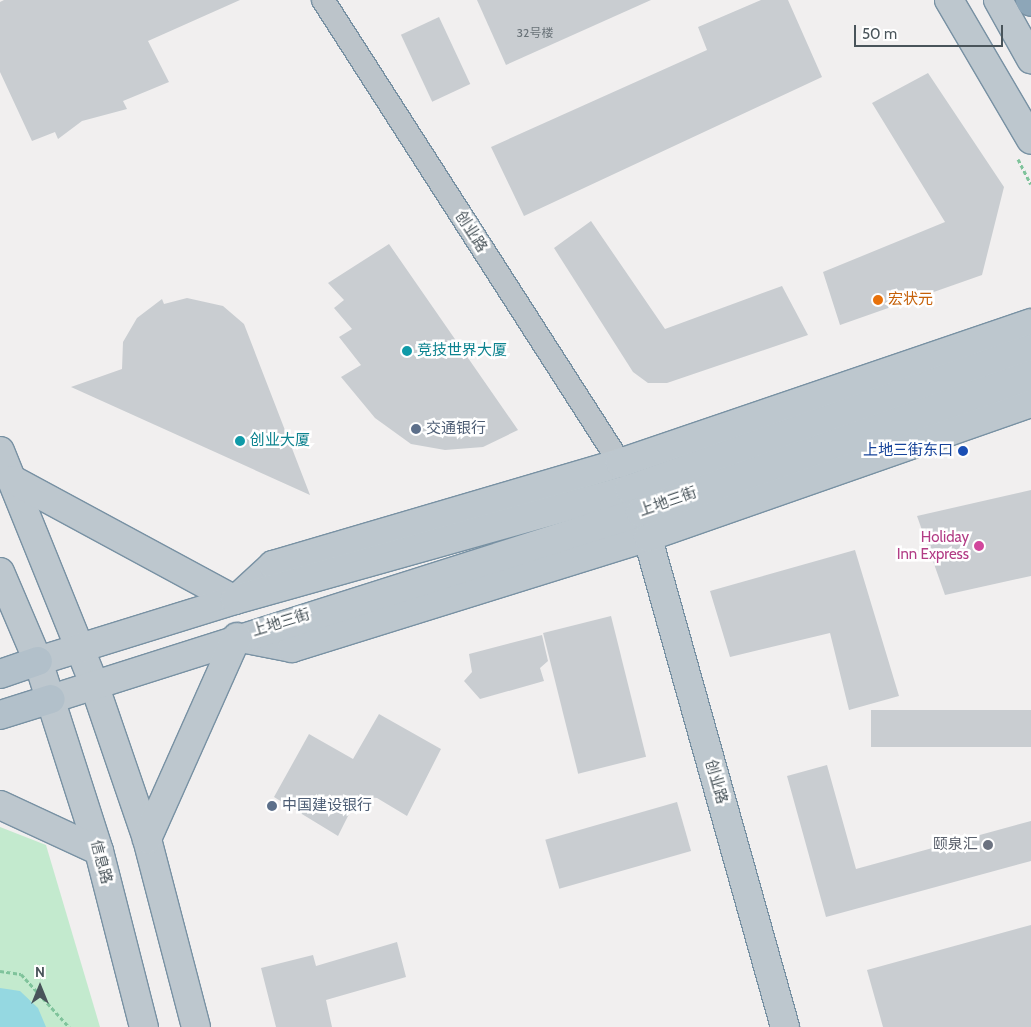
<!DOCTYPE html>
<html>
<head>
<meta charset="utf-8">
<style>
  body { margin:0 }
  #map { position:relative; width:1031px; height:1027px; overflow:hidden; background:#f1efef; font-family:Cabin,"Noto Sans SC",sans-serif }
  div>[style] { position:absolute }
  .green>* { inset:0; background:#c3eace }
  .water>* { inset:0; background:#95d8e1 }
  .building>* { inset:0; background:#c9cdd1; transform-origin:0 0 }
  .path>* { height:3px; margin-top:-1.5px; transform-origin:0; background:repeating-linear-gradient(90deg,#7fc39b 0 4px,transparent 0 6.5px) }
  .roads { filter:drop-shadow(1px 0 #7891a3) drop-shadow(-1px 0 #7891a3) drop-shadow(0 1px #7891a3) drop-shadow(0 -1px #7891a3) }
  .street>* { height:22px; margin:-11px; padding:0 11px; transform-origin:11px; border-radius:11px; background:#bcc4ca }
  .secondary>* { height:28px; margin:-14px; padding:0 14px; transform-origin:14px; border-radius:14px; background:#bdc7ce }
  .primary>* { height:28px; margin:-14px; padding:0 14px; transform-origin:14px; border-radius:14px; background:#b2c0ca }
  .highway>* { height:28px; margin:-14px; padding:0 14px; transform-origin:14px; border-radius:14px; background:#8da6b8 }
  .dots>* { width:14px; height:14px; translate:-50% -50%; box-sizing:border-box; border:2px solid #fff; border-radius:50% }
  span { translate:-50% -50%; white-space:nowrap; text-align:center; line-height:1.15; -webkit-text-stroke:5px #fff; paint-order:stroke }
  .number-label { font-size:12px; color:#697278 }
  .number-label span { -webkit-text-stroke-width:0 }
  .street-label { font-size:15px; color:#49545a }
  .food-label { font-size:15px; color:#c56008 }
  .left { translate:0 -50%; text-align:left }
  .culture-label { font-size:15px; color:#0d838f }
  .service-label { font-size:15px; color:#4e5e75 }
  .transit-label { font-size:15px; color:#164399 }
  .right { translate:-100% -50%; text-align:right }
  .hotel-label { font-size:15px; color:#b23c85 }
  .worship-label { font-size:15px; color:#5b616d }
  .north { position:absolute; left:15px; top:962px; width:50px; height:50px; -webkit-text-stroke:4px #fff; paint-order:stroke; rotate:0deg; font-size:14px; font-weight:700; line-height:20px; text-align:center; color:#49545a }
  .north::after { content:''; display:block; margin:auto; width:18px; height:22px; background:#49545a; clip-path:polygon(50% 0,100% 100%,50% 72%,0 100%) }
  .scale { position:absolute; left:854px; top:25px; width:149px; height:22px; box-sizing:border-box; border:2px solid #49545a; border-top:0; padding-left:6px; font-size:15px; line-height:18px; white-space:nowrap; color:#49545a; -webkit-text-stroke:4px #fff; paint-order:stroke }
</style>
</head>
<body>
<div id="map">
  <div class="green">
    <i style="clip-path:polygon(0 827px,46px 845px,100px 1027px,0 1027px)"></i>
  </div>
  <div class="water">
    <i style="clip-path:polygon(0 988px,20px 991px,38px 1008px,46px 1027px,0 1027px)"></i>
  </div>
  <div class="building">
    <i style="clip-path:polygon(4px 0,240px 0,148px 41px,169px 82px,123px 101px,127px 109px,82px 121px,58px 139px,55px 132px,32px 141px,0 72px,0 2px)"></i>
    <i style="clip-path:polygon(477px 0,651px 0,506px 65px)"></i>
    <i style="clip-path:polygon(761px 0,788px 0,822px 77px,524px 216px,491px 147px,707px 50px,698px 27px)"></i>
    <i style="left:439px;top:17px;width:74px;height:42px;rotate:65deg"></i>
    <i style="clip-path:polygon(928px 73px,1004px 187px,982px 275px,840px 325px,823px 272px,945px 222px,872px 103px)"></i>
    <i style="clip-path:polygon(591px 221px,665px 329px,782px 286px,808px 335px,667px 383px,648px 383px,633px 372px,554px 248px)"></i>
    <i style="clip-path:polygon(389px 244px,518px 430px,483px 447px,445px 450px,411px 444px,375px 418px,341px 377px,361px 365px,339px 337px,352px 329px,334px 308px,344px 300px,328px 283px)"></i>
    <i style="clip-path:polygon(187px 298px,223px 306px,244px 324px,310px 495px,71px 387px,122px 369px,123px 342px,137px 318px,162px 299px,164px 304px)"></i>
    <i style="clip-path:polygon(1031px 490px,1031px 576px,945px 595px,917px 516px)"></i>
    <i style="clip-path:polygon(855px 550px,899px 696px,849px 710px,830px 633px,730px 657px,710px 591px)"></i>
    <i style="left:611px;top:616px;width:145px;height:70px;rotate:76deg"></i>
    <i style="clip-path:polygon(542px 635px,548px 661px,540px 668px,544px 681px,480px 699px,464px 681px,472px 672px,469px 654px)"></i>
    <i style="left:1031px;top:710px;width:37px;height:160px;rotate:90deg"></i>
    <i style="clip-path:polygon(379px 714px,441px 749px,407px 816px,377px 798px,358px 796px,338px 836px,274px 797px,309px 734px,353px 759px)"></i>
    <i style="clip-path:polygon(827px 765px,856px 869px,1031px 821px,1031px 861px,826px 917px,787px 776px)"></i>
    <i style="left:677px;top:802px;width:51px;height:137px;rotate:74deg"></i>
    <i style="clip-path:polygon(1031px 925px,1031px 1027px,883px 1027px,867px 970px)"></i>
    <i style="clip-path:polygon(397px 942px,406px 977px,326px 1000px,332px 1027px,276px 1027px,261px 968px,313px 955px,316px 966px)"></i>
  </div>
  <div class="path">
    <i style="left:1018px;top:159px;width:28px;rotate:63deg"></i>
    <i style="left:0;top:971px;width:21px;rotate:8deg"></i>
    <i style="left:21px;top:974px;width:72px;rotate:47.8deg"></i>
  </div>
  <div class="roads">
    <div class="street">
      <i style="left:323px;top:0;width:550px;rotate:57.32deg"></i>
    </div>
    <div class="secondary">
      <i style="left:949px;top:0;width:162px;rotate:59.6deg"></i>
      <i style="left:998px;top:0;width:68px;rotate:60.8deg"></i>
      <i style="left:0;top:451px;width:251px;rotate:68deg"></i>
      <i style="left:94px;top:684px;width:164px;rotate:71.1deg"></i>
      <i style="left:147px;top:839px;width:194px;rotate:75.4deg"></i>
      <i style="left:13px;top:480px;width:252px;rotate:28.4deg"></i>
      <i style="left:235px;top:600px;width:52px;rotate:-42.6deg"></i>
      <i style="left:273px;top:565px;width:362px;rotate:-16.4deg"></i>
      <i style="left:620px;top:463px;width:434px;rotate:-18.8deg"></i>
      <i style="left:643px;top:521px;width:526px;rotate:74.32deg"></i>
      <i style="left:0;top:572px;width:97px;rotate:66.9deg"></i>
      <i style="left:38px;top:661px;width:200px;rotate:72.2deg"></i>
      <i style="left:99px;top:851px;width:182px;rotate:75.7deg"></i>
      <i style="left:241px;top:638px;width:52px;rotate:11.1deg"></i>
      <i style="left:292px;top:648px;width:373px;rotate:-17.3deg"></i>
      <i style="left:648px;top:537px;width:406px;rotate:-19.3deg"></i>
      <i style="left:38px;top:661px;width:206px;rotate:-17.2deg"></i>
      <i style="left:235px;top:600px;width:409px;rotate:-15.7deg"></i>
      <i style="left:629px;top:489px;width:426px;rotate:-19.2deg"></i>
      <i style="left:51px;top:699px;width:618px;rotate:-17.61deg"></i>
      <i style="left:640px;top:512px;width:414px;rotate:-19.3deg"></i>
      <i style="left:0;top:805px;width:109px;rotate:24.9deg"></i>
      <i style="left:147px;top:839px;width:221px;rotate:-66deg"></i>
    </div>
    <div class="primary">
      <i style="left:0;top:674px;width:40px;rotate:-18.9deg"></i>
      <i style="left:0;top:715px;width:53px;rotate:-17.4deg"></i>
    </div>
    <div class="highway">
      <i style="left:1030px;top:0;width:2px;rotate:63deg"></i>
    </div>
  </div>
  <div class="dots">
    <i style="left:878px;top:300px;background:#e8710a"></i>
    <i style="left:407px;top:351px;background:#0f9aa8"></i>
    <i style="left:416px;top:429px;background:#5c6f8a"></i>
    <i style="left:240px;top:441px;background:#0f9aa8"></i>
    <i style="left:963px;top:451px;background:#1a4fb4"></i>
    <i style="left:979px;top:546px;background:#d1479c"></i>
    <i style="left:272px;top:806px;background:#5c6f8a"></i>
    <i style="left:988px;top:845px;background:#6b7280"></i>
  </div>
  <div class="number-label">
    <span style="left:535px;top:33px">32号楼</span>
  </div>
  <div class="street-label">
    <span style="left:471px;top:232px;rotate:57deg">创业路</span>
    <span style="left:668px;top:502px;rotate:-19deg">上地三街</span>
    <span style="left:281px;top:623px;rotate:-17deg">上地三街</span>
    <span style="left:716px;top:782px;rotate:74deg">创业路</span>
    <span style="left:101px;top:862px;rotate:75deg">信息路</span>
  </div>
  <div class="food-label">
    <span class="left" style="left:888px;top:300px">宏状元</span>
  </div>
  <div class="culture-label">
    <span class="left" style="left:417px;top:351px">竞技世界大厦</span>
    <span class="left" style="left:250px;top:441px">创业大厦</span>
  </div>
  <div class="service-label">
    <span class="left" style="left:426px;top:429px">交通银行</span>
    <span class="left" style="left:282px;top:806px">中国建设银行</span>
  </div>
  <div class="transit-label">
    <span class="right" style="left:953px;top:451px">上地三街东口</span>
  </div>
  <div class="hotel-label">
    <span class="right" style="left:969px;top:546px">Holiday<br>Inn Express</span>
  </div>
  <div class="worship-label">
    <span class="right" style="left:978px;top:845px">颐泉汇</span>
  </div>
  <div class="north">N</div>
  <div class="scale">50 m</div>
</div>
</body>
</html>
